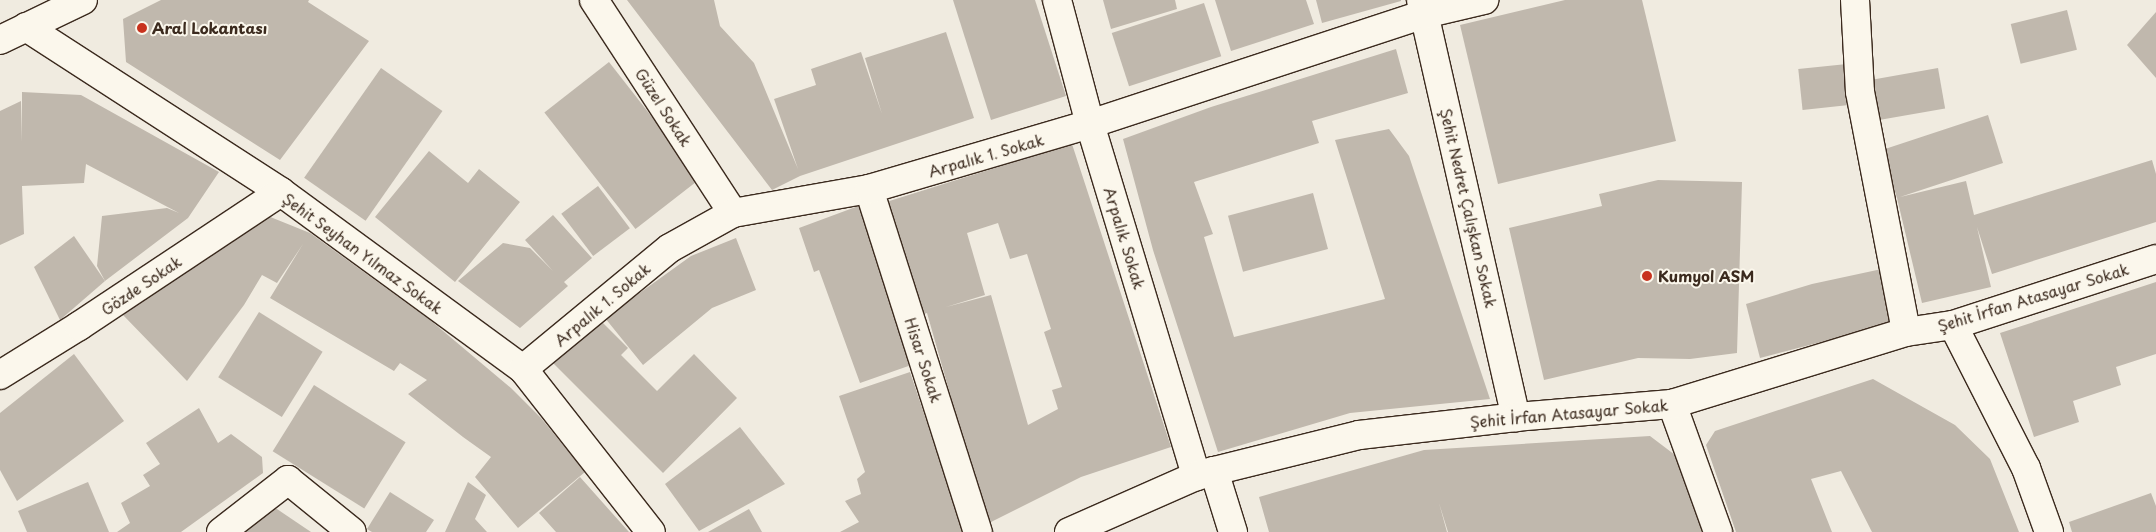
<!DOCTYPE html>
<html>
<head>
<meta charset="utf-8">
<style>
  body { margin:0 }
  #map { position:relative; width:2156px; height:532px; overflow:hidden; background:#f0ebe0; font-family:"Playpen Sans",sans-serif }
  div>[style] { position:absolute }
  .building>* { inset:0; background:#c0b8ad; transform-origin:0 0 }
  .roads { filter:drop-shadow(1px 0 #3b2a1e) drop-shadow(-1px 0 #3b2a1e) drop-shadow(0 1px #3b2a1e) drop-shadow(0 -1px #3b2a1e) }
  .minor>* { height:28px; margin:-14px; padding:0 14px; transform-origin:14px; border-radius:14px; background:#fbf7ec }
  .primary>* { height:28px; margin:-14px; padding:0 14px; transform-origin:14px; border-radius:14px; background:#fbf7ec }
  .dots>* { width:14px; height:14px; translate:-50% -50%; box-sizing:border-box; border:2px solid #fbf7ec; border-radius:50% }
  span { translate:-50% -50%; white-space:nowrap; text-align:center; line-height:1.15; -webkit-text-stroke:4px #fbf7ec; paint-order:stroke }
  .poi-label { font-size:15px; color:#3b2a1e; font-weight:700 }
  .left { translate:0 -50%; text-align:left }
  .street-label { font-size:15px; color:#3b2a1e }
</style>
</head>
<body>
<div id="map">
  <div class="building">
    <i style="clip-path:polygon(161px 0,309px 0,308px 2px,369px 41px,280px 160px,126px 62px,123px 19px)"></i>
    <i style="clip-path:polygon(627px 0,714px 0,720px 26px,754px 63px,798px 169px,774px 99px,816px 85px,811px 69px,861px 52px,882px 114px,865px 58px,946px 32px,974px 118px,800px 176px,772px 190px)"></i>
    <i style="clip-path:polygon(953px 0,1035px 0,1066px 96px,991px 120px)"></i>
    <i style="clip-path:polygon(1103px 0,1175px 0,1177px 9px,1111px 29px)"></i>
    <i style="clip-path:polygon(1215px 0,1306px 0,1314px 24px,1231px 51px)"></i>
    <i style="clip-path:polygon(1316px 0,1401px 0,1401px 1px,1322px 23px)"></i>
    <i style="clip-path:polygon(1565px 0,1642px 0,1676px 141px,1498px 184px,1460px 25px)"></i>
    <i style="left:1204px;top:3px;width:56px;height:97px;rotate:72deg"></i>
    <i style="left:2067px;top:10px;width:41px;height:58px;rotate:76deg"></i>
    <i style="clip-path:polygon(2156px 12px,2156px 78px,2127px 45px)"></i>
    <i style="clip-path:polygon(1396px 49px,1408px 93px,1312px 121px,1319px 143px,1194px 182px,1213px 234px,1204px 237px,1234px 337px,1385px 299px,1335px 140px,1389px 129px,1409px 156px,1490px 399px,1350px 413px,1218px 452px,1153px 250px,1123px 139px,1211px 107px)"></i>
    <i style="left:609px;top:62px;width:148px;height:82px;rotate:52deg"></i>
    <i style="left:1847px;top:64px;width:41px;height:49px;rotate:84deg"></i>
    <i style="left:381px;top:68px;width:75px;height:134px;rotate:35deg"></i>
    <i style="left:1938px;top:68px;width:41px;height:67px;rotate:80deg"></i>
    <i style="clip-path:polygon(22px 92px,81px 95px,219px 172px,188px 218px,105px 281px,97px 266px,102px 216px,167px 208px,179px 213px,86px 164px,84px 183px,22px 186px,24px 234px,0 245px,0 111px,21px 101px,22px 142px)"></i>
    <i style="clip-path:polygon(1988px 115px,2003px 163px,1900px 197px,1966px 181px,1974px 215px,2152px 160px,2156px 174px,2156px 222px,1992px 274px,1977px 227px,1991px 287px,1922px 303px,1897px 198px,1882px 150px)"></i>
    <i style="clip-path:polygon(evenodd,1072px 144px,1171px 447px,1081px 477px,987px 524px,927px 313px,917px 316px,883px 203px,1072px 144px,998px 223px,1010px 259px,1027px 254px,1051px 329px,1044px 332px,1062px 387px,1052px 390px,1058px 409px,1028px 425px,991px 295px,946px 307px,985px 295px,967px 233px,998px 223px)"></i>
    <i style="clip-path:polygon(429px 151px,468px 183px,479px 169px,520px 202px,455px 282px,375px 217px)"></i>
    <i style="clip-path:polygon(1658px 180px,1742px 182px,1737px 353px,1690px 359px,1638px 358px,1544px 380px,1509px 228px,1602px 206px,1599px 194px)"></i>
    <i style="left:598px;top:186px;width:53px;height:46px;rotate:53deg"></i>
    <i style="left:1313px;top:193px;width:58px;height:88px;rotate:75deg"></i>
    <i style="clip-path:polygon(861px 205px,917px 363px,860px 383px,819px 270px,814px 272px,799px 228px)"></i>
    <i style="clip-path:polygon(258px 212px,310px 233px,430px 320px,511px 388px,541px 418px,585px 472px,518px 528px,475px 477px,491px 457px,463px 437px,408px 394px,427px 380px,400px 363px,394px 371px,270px 298px,303px 244px,277px 283px,262px 275px,244px 305px,187px 381px,123px 315px,190px 261px)"></i>
    <i style="clip-path:polygon(553px 215px,592px 258px,564px 282px,568px 286px,520px 328px,458px 281px,503px 243px,530px 248px,553px 271px,525px 240px)"></i>
    <i style="clip-path:polygon(74px 236px,105px 281px,60px 320px,34px 267px)"></i>
    <i style="clip-path:polygon(736px 238px,756px 290px,712px 308px,643px 365px,605px 318px,691px 256px)"></i>
    <i style="clip-path:polygon(1891px 267px,1898px 322px,1760px 358px,1746px 304px,1812px 284px)"></i>
    <i style="clip-path:polygon(2156px 282px,2156px 354px,2116px 367px,2121px 385px,2073px 401px,2079px 422px,2034px 437px,2000px 333px)"></i>
    <i style="left:259px;top:312px;width:75px;height:77px;rotate:32deg"></i>
    <i style="clip-path:polygon(593px 313px,628px 348px,621px 355px,657px 391px,694px 354px,737px 398px,663px 473px,548px 358px)"></i>
    <i style="clip-path:polygon(74px 354px,124px 421px,17px 501px,0 470px,0 413px)"></i>
    <i style="clip-path:polygon(910px 372px,964px 532px,840px 532px,859px 522px,845px 501px,861px 494px,857px 479px,865px 472px,839px 396px)"></i>
    <i style="clip-path:polygon(1873px 379px,1955px 425px,1990px 459px,2019px 532px,1872px 532px,1841px 471px,1811px 479px,1832px 532px,1736px 532px,1706px 445px,1715px 431px)"></i>
    <i style="left:314px;top:385px;width:108px;height:78px;rotate:32deg"></i>
    <i style="clip-path:polygon(199px 408px,218px 443px,231px 434px,262px 457px,263px 473px,181px 532px,117px 532px,130px 523px,121px 503px,150px 486px,143px 475px,160px 464px,146px 443px)"></i>
    <i style="clip-path:polygon(740px 427px,785px 484px,699px 531px,665px 484px)"></i>
    <i style="clip-path:polygon(1650px 436px,1679px 458px,1703px 532px,1448px 532px,1439px 503px,1447px 532px,1269px 532px,1259px 497px,1424px 450px)"></i>
    <i style="clip-path:polygon(580px 477px,612px 513px,629px 532px,556px 532px,539px 513px)"></i>
    <i style="clip-path:polygon(88px 482px,109px 532px,27px 532px,18px 511px)"></i>
    <i style="clip-path:polygon(468px 482px,486px 495px,475px 519px,487px 532px,445px 532px)"></i>
    <i style="clip-path:polygon(390px 492px,434px 520px,426px 532px,372px 532px,367px 529px)"></i>
    <i style="clip-path:polygon(2151px 493px,2156px 506px,2156px 532px,2072px 532px,2069px 522px)"></i>
    <i style="clip-path:polygon(274px 507px,311px 532px,237px 532px)"></i>
    <i style="clip-path:polygon(749px 509px,762px 532px,708px 532px)"></i>
  </div>
  <div class="roads">
    <div class="minor">
      <i style="left:594px;top:0;width:254px;rotate:56.9deg"></i>
      <i style="left:1057px;top:0;width:128px;rotate:75.1deg"></i>
      <i style="left:1090px;top:124px;width:368px;rotate:73.2deg"></i>
      <i style="left:1421px;top:0;width:428px;rotate:77.2deg"></i>
      <i style="left:1855px;top:0;width:92px;rotate:86.9deg"></i>
      <i style="left:1860px;top:92px;width:244px;rotate:79.1deg"></i>
      <i style="left:26px;top:27px;width:304px;rotate:32.9deg"></i>
      <i style="left:281px;top:192px;width:300px;rotate:36.2deg"></i>
      <i style="left:523px;top:369px;width:207px;rotate:51.9deg"></i>
      <i style="left:869px;top:189px;width:360px;rotate:72.4deg"></i>
      <i style="left:1953px;top:325px;width:161px;rotate:63deg"></i>
      <i style="left:2026px;top:468px;width:68px;rotate:70.2deg"></i>
      <i style="left:523px;top:369px;width:190px;rotate:-39.5deg"></i>
      <i style="left:670px;top:248px;width:72px;rotate:-29.1deg"></i>
      <i style="left:733px;top:213px;width:138px;rotate:-10deg"></i>
      <i style="left:869px;top:189px;width:230px;rotate:-16.4deg"></i>
      <i style="left:1090px;top:124px;width:353px;rotate:-18.2deg"></i>
      <i style="left:1425px;top:14px;width:61px;rotate:-13.3deg"></i>
      <i style="left:0;top:375px;width:93px;rotate:-31.8deg"></i>
      <i style="left:79px;top:326px;width:242px;rotate:-33.6deg"></i>
      <i style="left:1672px;top:404px;width:136px;rotate:70.2deg"></i>
      <i style="left:1214px;top:471px;width:64px;rotate:72.7deg"></i>
      <i style="left:221px;top:532px;width:85px;rotate:-37.8deg"></i>
      <i style="left:288px;top:480px;width:82px;rotate:39.1deg"></i>
      <i style="left:1069px;top:532px;width:139px;rotate:-23.8deg"></i>
      <i style="left:1196px;top:476px;width:19px;rotate:-16deg"></i>
      <i style="left:1214px;top:471px;width:149px;rotate:-13.9deg"></i>
      <i style="left:1359px;top:435px;width:158px;rotate:-6.5deg"></i>
      <i style="left:1516px;top:417px;width:157px;rotate:-4.8deg"></i>
      <i style="left:1672px;top:404px;width:245px;rotate:-17.1deg"></i>
      <i style="left:1906px;top:332px;width:48px;rotate:-8.5deg"></i>
      <i style="left:1953px;top:325px;width:213px;rotate:-18deg"></i>
    </div>
    <div class="primary">
      <i style="left:0;top:40px;width:92px;rotate:-25.7deg"></i>
    </div>
  </div>
  <div class="dots">
    <i style="left:142px;top:28px;background:#c8321e"></i>
    <i style="left:1647px;top:276px;background:#c8321e"></i>
  </div>
  <div class="poi-label">
    <span class="left" style="left:152px;top:28px">Aral Lokantası</span>
    <span class="left" style="left:1658px;top:276px">Kumyol ASM</span>
  </div>
  <div class="street-label">
    <span style="left:664px;top:107px;rotate:57deg">Güzel Sokak</span>
    <span style="left:986px;top:155px;rotate:-16deg">Arpalık 1. Sokak</span>
    <span style="left:1469px;top:208px;rotate:77deg">Şehit Nedret Çalışkan Sokak</span>
    <span style="left:1125px;top:238px;rotate:73deg">Arpalık Sokak</span>
    <span style="left:363px;top:253px;rotate:36deg">Şehit Seyhan Yılmaz Sokak</span>
    <span style="left:141px;top:285px;rotate:-34deg">Gözde Sokak</span>
    <span style="left:2033px;top:297px;rotate:-17deg">Şehit İrfan Atasayar Sokak</span>
    <span style="left:602px;top:304px;rotate:-40deg">Arpalık 1. Sokak</span>
    <span style="left:924px;top:360px;rotate:72deg">Hisar Sokak</span>
    <span style="left:1569px;top:413px;rotate:-5deg">Şehit İrfan Atasayar Sokak</span>
  </div>
</div>
</body>
</html>
